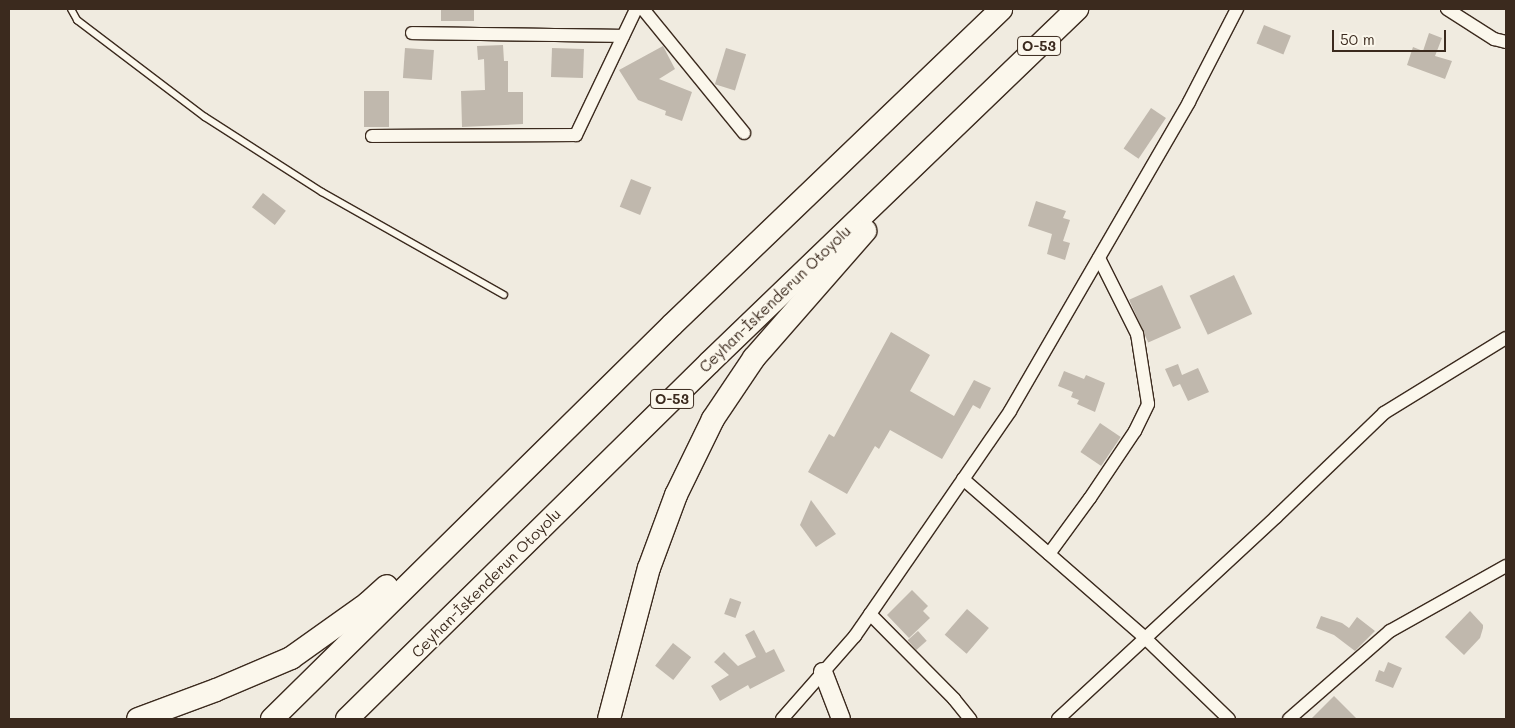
<!DOCTYPE html>
<html>
<head>
<meta charset="utf-8">
<style>
  body { margin:0 }
  #map { position:relative; width:1515px; height:728px; overflow:hidden; background:#f0ebe0; font-family:Mali,sans-serif }
  div>[style] { position:absolute }
  .building>* { inset:0; background:#c0b8ad; transform-origin:0 0 }
  .roads { filter:drop-shadow(1px 0 #3b2a1e) drop-shadow(-1px 0 #3b2a1e) drop-shadow(0 1px #3b2a1e) drop-shadow(0 -1px #3b2a1e) }
  .lane>* { height:6px; margin:-3px; padding:0 3px; transform-origin:3px; border-radius:3px; background:#fbf7ec }
  .street>* { height:12px; margin:-6px; padding:0 6px; transform-origin:6px; border-radius:6px; background:#fbf7ec }
  .secondary>* { height:18px; margin:-9px; padding:0 9px; transform-origin:9px; border-radius:9px; background:#fbf7ec }
  .highway>* { height:22px; margin:-11px; padding:0 11px; transform-origin:11px; border-radius:11px; background:#fbf7ec }
  span { translate:-50% -50%; white-space:nowrap; text-align:center; line-height:1.15; -webkit-text-stroke:4px #fbf7ec; paint-order:stroke }
  .shield-label span { padding:1px 4px; background:#fbf7ec; border:1px solid; border-radius:4px; -webkit-text-stroke-width:0 }
  .shield-label { font-size:14px; color:#3b2a1e; font-weight:700 }
  .street-label { font-size:15px; color:#3b2a1e }
  .frame { position:absolute; inset:0; border:10px solid #3b2a1e; pointer-events:none }
  .scale { position:absolute; left:1332px; top:30px; width:114px; height:22px; box-sizing:border-box; border:2px solid #3b2a1e; border-top:0; padding-left:6px; font-size:15px; line-height:18px; white-space:nowrap; color:#3b2a1e; -webkit-text-stroke:4px #fbf7ec; paint-order:stroke }
</style>
</head>
<body>
<div id="map">
  <div class="building">
    <i style="left:441px;top:9px;width:33px;height:12px"></i>
    <i style="left:1264px;top:25px;width:29px;height:20px;rotate:22deg"></i>
    <i style="clip-path:polygon(1429px 33px,1442px 38px,1435px 56px,1452px 61px,1445px 79px,1407px 65px,1413px 47px,1423px 51px)"></i>
    <i style="clip-path:polygon(503px 45px,504px 61px,508px 61px,508px 92px,523px 92px,523px 124px,462px 127px,461px 91px,485px 90px,484px 59px,478px 60px,477px 46px)"></i>
    <i style="clip-path:polygon(663px 46px,675px 69px,659px 79px,692px 92px,682px 121px,665px 115px,666px 111px,638px 100px,619px 70px)"></i>
    <i style="left:405px;top:48px;width:29px;height:30px;rotate:4deg"></i>
    <i style="left:552px;top:48px;width:32px;height:29px;rotate:2deg"></i>
    <i style="left:726px;top:48px;width:21px;height:38px;rotate:17deg"></i>
    <i style="left:364px;top:91px;width:25px;height:36px"></i>
    <i style="left:1151px;top:108px;width:18px;height:49px;rotate:34deg"></i>
    <i style="left:631px;top:179px;width:22px;height:30px;rotate:22deg"></i>
    <i style="left:263px;top:193px;width:29px;height:18px;rotate:38deg"></i>
    <i style="clip-path:polygon(1036px 201px,1066px 211px,1063px 218px,1070px 220px,1063px 241px,1070px 243px,1065px 260px,1047px 254px,1052px 234px,1028px 226px)"></i>
    <i style="left:1234px;top:275px;width:43px;height:49px;rotate:65deg"></i>
    <i style="left:1162px;top:285px;width:47px;height:36px;rotate:66deg"></i>
    <i style="clip-path:polygon(891px 332px,930px 355px,910px 391px,954px 416px,974px 380px,991px 388px,980px 409px,973px 405px,942px 459px,890px 430px,879px 449px,875px 446px,847px 494px,808px 472px,829px 434px,834px 437px)"></i>
    <i style="clip-path:polygon(1178px 364px,1182px 375px,1198px 368px,1209px 392px,1188px 401px,1180px 384px,1173px 387px,1165px 369px)"></i>
    <i style="clip-path:polygon(1064px 371px,1084px 379px,1086px 375px,1105px 383px,1095px 412px,1077px 404px,1079px 400px,1071px 397px,1073px 392px,1058px 386px)"></i>
    <i style="left:1100px;top:423px;width:25px;height:35px;rotate:34deg"></i>
    <i style="clip-path:polygon(811px 500px,836px 534px,816px 547px,800px 525px)"></i>
    <i style="clip-path:polygon(912px 590px,928px 606px,923px 611px,930px 618px,909px 638px,887px 615px)"></i>
    <i style="left:730px;top:598px;width:12px;height:17px;rotate:20deg"></i>
    <i style="left:967px;top:609px;width:29px;height:34px;rotate:41deg"></i>
    <i style="clip-path:polygon(1470px 611px,1483px 625px,1483px 628px,1480px 638px,1464px 655px,1445px 637px)"></i>
    <i style="clip-path:polygon(1321px 616px,1342px 623px,1349px 628px,1357px 617px,1375px 631px,1355px 651px,1334px 635px,1316px 628px)"></i>
    <i style="clip-path:polygon(754px 630px,766px 653px,774px 649px,785px 671px,750px 689px,748px 685px,720px 701px,711px 686px,729px 675px,714px 662px,724px 652px,738px 666px,756px 657px,745px 635px)"></i>
    <i style="left:918px;top:631px;width:13px;height:14px;rotate:48deg"></i>
    <i style="left:673px;top:643px;width:23px;height:29px;rotate:38deg"></i>
    <i style="clip-path:polygon(1388px 662px,1402px 668px,1393px 688px,1375px 681px,1379px 670px,1384px 672px)"></i>
    <i style="clip-path:polygon(1334px 696px,1357px 719px,1311px 719px)"></i>
  </div>
  <div class="roads">
    <div class="lane">
      <i style="left:71px;top:9px;width:13px;rotate:61deg"></i>
      <i style="left:77px;top:20px;width:161px;rotate:37.2deg"></i>
      <i style="left:205px;top:117px;width:139px;rotate:32.7deg"></i>
      <i style="left:322px;top:192px;width:209px;rotate:29.5deg"></i>
    </div>
    <div class="street">
      <i style="left:643px;top:9px;width:160px;rotate:50.8deg"></i>
      <i style="left:1447px;top:9px;width:56px;rotate:32.6deg"></i>
      <i style="left:1494px;top:39px;width:12px;rotate:14deg"></i>
      <i style="left:412px;top:33px;width:211px;rotate:0.8deg"></i>
      <i style="left:372px;top:136px;width:204px;rotate:-0.3deg"></i>
      <i style="left:576px;top:135px;width:140px;rotate:-64.5deg"></i>
      <i style="left:963px;top:479px;width:240px;rotate:41.1deg"></i>
      <i style="left:1144px;top:637px;width:118px;rotate:44deg"></i>
      <i style="left:1049px;top:554px;width:69px;rotate:-53.8deg"></i>
      <i style="left:1090px;top:498px;width:81px;rotate:-56.1deg"></i>
      <i style="left:1135px;top:431px;width:30px;rotate:-64deg"></i>
      <i style="left:1148px;top:404px;width:71px;rotate:-98.9deg"></i>
      <i style="left:1137px;top:334px;width:85px;rotate:-116.6deg"></i>
      <i style="left:870px;top:614px;width:120px;rotate:45.3deg"></i>
      <i style="left:954px;top:699px;width:26px;rotate:51deg"></i>
      <i style="left:782px;top:719px;width:111px;rotate:-48.7deg"></i>
      <i style="left:855px;top:636px;width:273px;rotate:-55.4deg"></i>
      <i style="left:1010px;top:411px;width:357px;rotate:-59.9deg"></i>
      <i style="left:1189px;top:102px;width:105px;rotate:-62.7deg"></i>
      <i style="left:1058px;top:719px;width:297px;rotate:-42.8deg"></i>
      <i style="left:1276px;top:517px;width:150px;rotate:-43.9deg"></i>
      <i style="left:1384px;top:413px;width:143px;rotate:-31.6deg"></i>
      <i style="left:1289px;top:719px;width:134px;rotate:-41.1deg"></i>
      <i style="left:1390px;top:631px;width:133px;rotate:-29.3deg"></i>
    </div>
    <div class="secondary">
      <i style="left:823px;top:672px;width:50px;rotate:69deg"></i>
    </div>
    <div class="highway">
      <i style="left:138px;top:719px;width:83px;rotate:-20.4deg"></i>
      <i style="left:216px;top:690px;width:82px;rotate:-23.1deg"></i>
      <i style="left:291px;top:658px;width:95px;rotate:-35.5deg"></i>
      <i style="left:368px;top:603px;width:25px;rotate:-42deg"></i>
      <i style="left:272px;top:719px;width:561px;rotate:-44.57deg"></i>
      <i style="left:672px;top:325px;width:456px;rotate:-43.8deg"></i>
      <i style="left:347px;top:719px;width:508px;rotate:-44.52deg"></i>
      <i style="left:709px;top:363px;width:511px;rotate:-43.89deg"></i>
      <i style="left:609px;top:719px;width:156px;rotate:-75.2deg"></i>
      <i style="left:649px;top:568px;width:78px;rotate:-69.7deg"></i>
      <i style="left:676px;top:495px;width:85px;rotate:-64deg"></i>
      <i style="left:713px;top:419px;width:73px;rotate:-56.1deg"></i>
      <i style="left:754px;top:358px;width:169px;rotate:-48.8deg"></i>
    </div>
  </div>
  <div class="shield-label">
    <span style="left:1039px;top:46px">O-53</span>
    <span style="left:672px;top:399px">O-53</span>
  </div>
  <div class="street-label">
    <span style="left:775px;top:299px;rotate:-44deg">Ceyhan-İskenderun Otoyolu</span>
    <span style="left:486px;top:583px;rotate:-45deg">Ceyhan-İskenderun Otoyolu</span>
  </div>
  <div class="frame"></div>
  <div class="scale">50 m</div>
</div>
</body>
</html>
